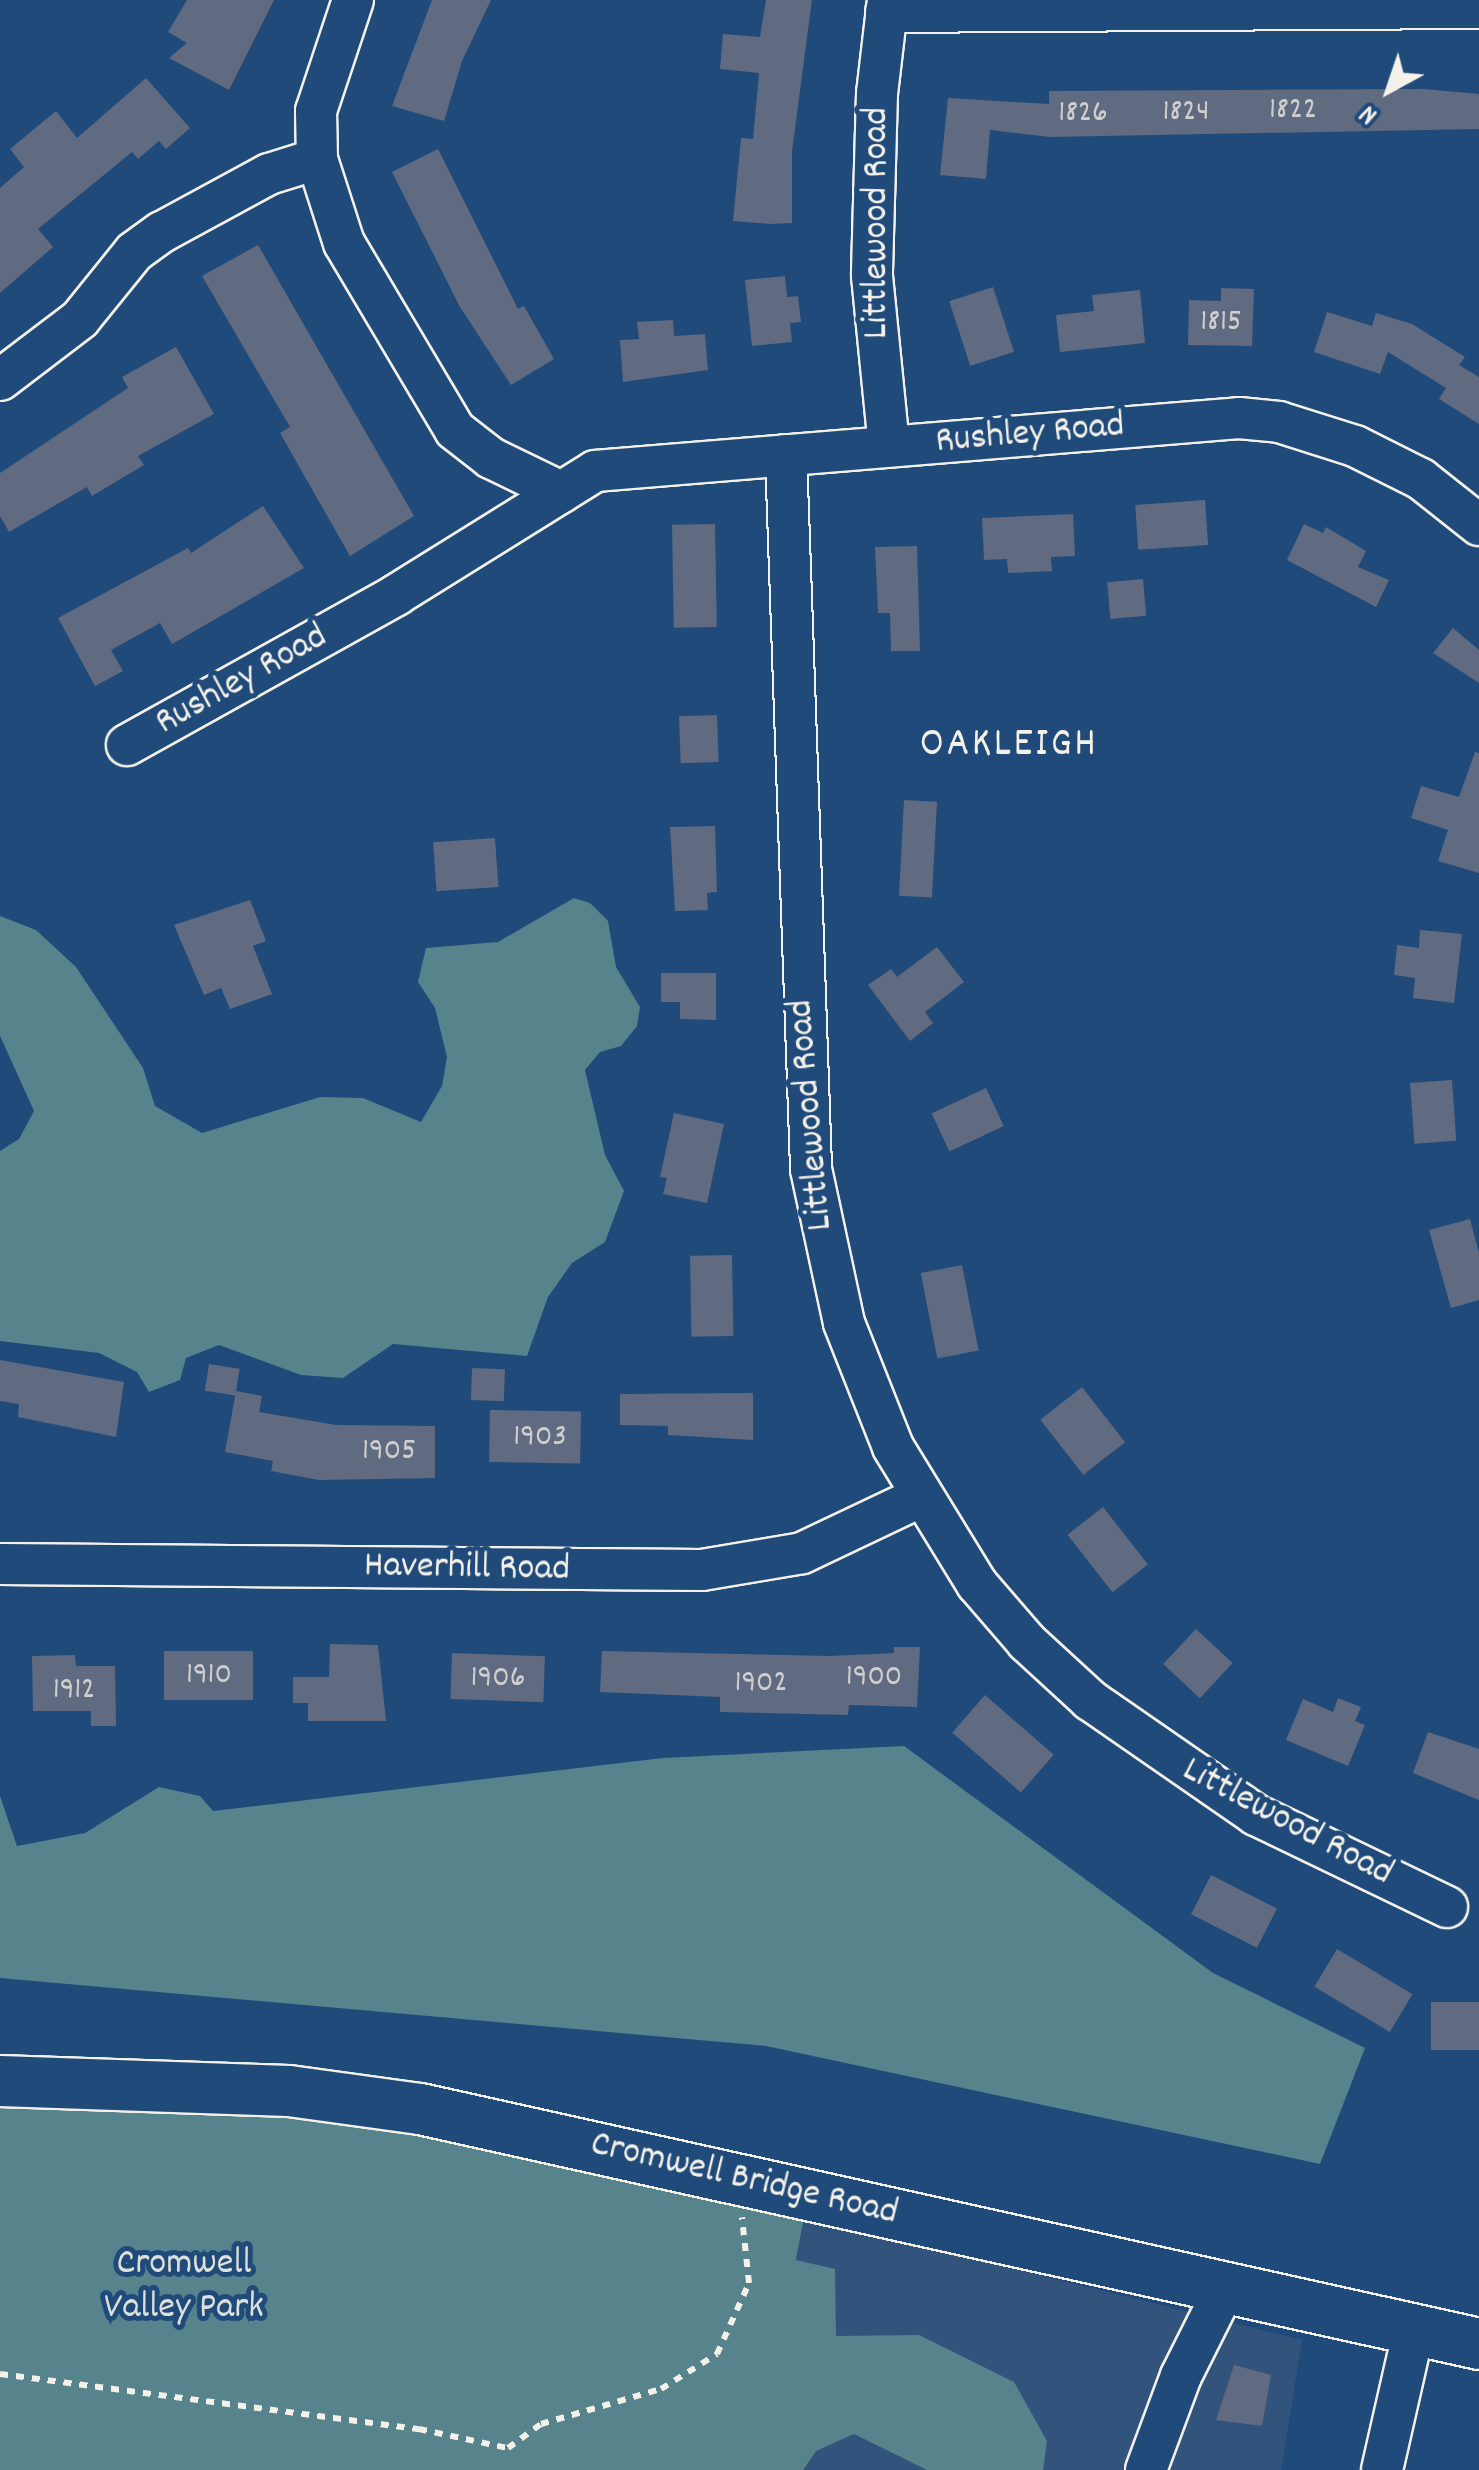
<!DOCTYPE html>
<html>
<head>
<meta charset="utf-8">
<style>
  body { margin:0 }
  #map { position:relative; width:1479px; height:2470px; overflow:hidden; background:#1f4a7a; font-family:Dekko,sans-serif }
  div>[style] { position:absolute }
  .built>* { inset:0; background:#32547c }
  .green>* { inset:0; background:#56838c }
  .building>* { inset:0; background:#606a80; transform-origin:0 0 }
  .path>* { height:6px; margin-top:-3px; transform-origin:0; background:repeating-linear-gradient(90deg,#f4f1e8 0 8px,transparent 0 16px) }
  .roads { filter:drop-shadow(2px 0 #f4f1e8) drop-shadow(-2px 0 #f4f1e8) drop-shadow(0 2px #f4f1e8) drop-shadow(0 -2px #f4f1e8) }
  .minor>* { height:40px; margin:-20px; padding:0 20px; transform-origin:20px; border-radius:20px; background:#1f4a7a }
  .major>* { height:50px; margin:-25px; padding:0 25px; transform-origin:25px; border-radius:25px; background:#1f4a7a }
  span { translate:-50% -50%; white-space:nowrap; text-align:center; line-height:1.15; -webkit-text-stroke:10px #1f4a7a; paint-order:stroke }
  .number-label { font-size:32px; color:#cfcfce }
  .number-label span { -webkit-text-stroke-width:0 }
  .street-label { font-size:38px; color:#f4f1e8 }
  .park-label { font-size:38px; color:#dce0da }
  .quarter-label { font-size:42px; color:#f4f1e8; letter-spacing:2.5px }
  .north { position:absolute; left:1339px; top:40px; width:100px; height:100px; -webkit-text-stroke:8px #1f4a7a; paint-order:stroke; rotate:220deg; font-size:28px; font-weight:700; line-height:40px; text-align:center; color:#f4f1e8 }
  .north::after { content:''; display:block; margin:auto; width:35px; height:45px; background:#f4f1e8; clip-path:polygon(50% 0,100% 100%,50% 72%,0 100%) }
</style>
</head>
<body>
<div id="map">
  <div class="built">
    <i style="clip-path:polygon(804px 2217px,1302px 2340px,1281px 2470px,760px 2470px)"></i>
  </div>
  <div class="green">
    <i style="clip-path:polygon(574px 898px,590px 903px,608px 921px,616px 967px,640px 1007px,637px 1026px,621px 1046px,600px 1052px,585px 1070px,605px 1155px,624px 1191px,605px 1242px,572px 1263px,548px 1297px,527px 1356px,393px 1344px,343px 1378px,301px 1375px,219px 1345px,186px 1358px,180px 1380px,149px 1392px,137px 1372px,99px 1353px,0 1341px,0 1151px,19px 1139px,34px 1111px,0 1036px,0 916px,36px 930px,76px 967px,143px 1068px,155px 1106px,202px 1133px,320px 1097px,363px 1098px,421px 1122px,442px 1086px,447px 1057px,435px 1008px,418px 982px,426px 948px,498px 942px)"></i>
    <i style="clip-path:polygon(904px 1746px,1213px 1973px,1365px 2048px,1320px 2164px,766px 2046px,0 1978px,0 1796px,17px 1846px,85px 1833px,159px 1787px,200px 1796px,213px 1811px,663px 1758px)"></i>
    <i style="clip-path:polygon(0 2102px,362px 2119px,804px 2217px,796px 2260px,835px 2269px,836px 2336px,919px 2335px,1014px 2382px,1047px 2441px,1043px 2470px,927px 2470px,854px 2434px,816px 2451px,803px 2470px,0 2470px)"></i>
  </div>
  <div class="building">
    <i style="clip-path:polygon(187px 0,274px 0,229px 90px,169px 58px,187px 43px,168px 32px)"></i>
    <i style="clip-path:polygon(432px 0,491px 0,462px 61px,444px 121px,392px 106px)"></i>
    <i style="clip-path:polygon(766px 0,812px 0,792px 151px,792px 223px,770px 224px,733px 221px,741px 138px,753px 139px,759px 73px,720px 69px,723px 34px,760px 37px)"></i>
    <i style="clip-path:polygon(146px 78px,190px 128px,166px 149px,159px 141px,138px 159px,132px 152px,38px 229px,53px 247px,0 293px,0 188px,24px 167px,10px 149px,56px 111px,77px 138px)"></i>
    <i style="clip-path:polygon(1424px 89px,1479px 94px,1479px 129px,1050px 137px,990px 130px,986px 179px,940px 175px,948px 98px,1049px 104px,1049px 91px)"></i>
    <i style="clip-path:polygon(438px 149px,518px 309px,524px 306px,554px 359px,511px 385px,460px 307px,392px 172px)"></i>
    <i style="clip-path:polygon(258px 245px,414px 516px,350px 556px,280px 433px,290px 427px,202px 276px)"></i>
    <i style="clip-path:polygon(785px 276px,787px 297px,798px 296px,801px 322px,790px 323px,792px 342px,752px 346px,745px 280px)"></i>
    <i style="left:993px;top:287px;width:68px;height:46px;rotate:72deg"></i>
    <i style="clip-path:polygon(1221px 288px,1254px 289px,1252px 346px,1188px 345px,1189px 300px,1221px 301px)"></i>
    <i style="clip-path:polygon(1140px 290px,1145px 343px,1060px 352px,1056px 315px,1094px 311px,1092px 295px)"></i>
    <i style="clip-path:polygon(1327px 312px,1372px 326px,1376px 313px,1412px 324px,1465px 357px,1459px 365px,1479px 377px,1479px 424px,1439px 399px,1446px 388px,1388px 352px,1380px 374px,1314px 352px)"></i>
    <i style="clip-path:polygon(673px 320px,674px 336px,705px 334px,708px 370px,623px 382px,620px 340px,639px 339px,637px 322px)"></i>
    <i style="clip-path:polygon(176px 347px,214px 414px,138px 456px,144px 465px,92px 496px,87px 487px,9px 532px,0 516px,0 473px,128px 388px,122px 377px)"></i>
    <i style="left:1205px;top:500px;width:45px;height:70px;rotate:86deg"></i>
    <i style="clip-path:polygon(263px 506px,304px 568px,172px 644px,160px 623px,111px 650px,123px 671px,95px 686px,58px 618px,188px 548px,191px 553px)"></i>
    <i style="clip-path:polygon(1073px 514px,1075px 556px,1051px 557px,1052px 571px,1008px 573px,1007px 559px,984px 560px,982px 518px)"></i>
    <i style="left:715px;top:524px;width:103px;height:43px;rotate:89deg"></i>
    <i style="clip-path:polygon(1304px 524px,1323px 533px,1326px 527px,1366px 551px,1358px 567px,1389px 580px,1376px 607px,1287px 560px)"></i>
    <i style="clip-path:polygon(917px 546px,920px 651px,891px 651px,890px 613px,878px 613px,875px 547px)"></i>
    <i style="left:1143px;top:579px;width:37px;height:36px;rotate:85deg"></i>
    <i style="clip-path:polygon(1453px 628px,1479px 650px,1479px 683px,1433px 653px)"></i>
    <i style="left:717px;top:715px;width:47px;height:38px;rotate:88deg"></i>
    <i style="clip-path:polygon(1475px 752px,1479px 753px,1479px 873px,1438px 861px,1448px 830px,1411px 818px,1421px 786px,1459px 797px)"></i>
    <i style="left:904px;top:800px;width:33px;height:96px;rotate:3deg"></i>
    <i style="clip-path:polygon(715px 826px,717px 892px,707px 893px,708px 910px,675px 911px,670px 827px)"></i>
    <i style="left:495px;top:838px;width:49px;height:62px;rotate:86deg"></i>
    <i style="clip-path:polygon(250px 900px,266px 941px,253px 946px,272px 994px,230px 1009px,221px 988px,204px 995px,174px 925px)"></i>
    <i style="clip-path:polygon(1420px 930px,1462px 934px,1454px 1003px,1413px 998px,1415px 978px,1394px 975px,1397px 945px,1419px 948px)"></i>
    <i style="clip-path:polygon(937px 947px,964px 982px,925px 1012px,933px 1023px,910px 1041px,868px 985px,891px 969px,897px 977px)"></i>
    <i style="clip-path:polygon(661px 973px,716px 973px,716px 1020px,680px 1019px,680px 1002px,661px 1002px)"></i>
    <i style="left:1452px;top:1080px;width:61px;height:42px;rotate:86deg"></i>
    <i style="left:986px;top:1088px;width:42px;height:60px;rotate:65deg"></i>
    <i style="clip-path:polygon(674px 1113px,724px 1124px,707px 1203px,663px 1194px,667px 1178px,660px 1177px)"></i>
    <i style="clip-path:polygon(1470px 1219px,1479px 1253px,1479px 1300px,1451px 1308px,1429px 1230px)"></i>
    <i style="left:732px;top:1255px;width:81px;height:42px;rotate:89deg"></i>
    <i style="left:962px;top:1265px;width:87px;height:42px;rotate:79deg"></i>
    <i style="clip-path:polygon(0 1360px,124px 1382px,116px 1437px,18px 1417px,19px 1404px,0 1401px)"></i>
    <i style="left:209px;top:1364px;width:31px;height:27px;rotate:9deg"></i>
    <i style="left:472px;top:1368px;width:33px;height:32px;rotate:2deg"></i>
    <i style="left:1082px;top:1387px;width:70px;height:53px;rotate:52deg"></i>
    <i style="clip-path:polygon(236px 1391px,262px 1396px,259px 1412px,336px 1425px,435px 1426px,435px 1478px,319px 1480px,271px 1471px,273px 1461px,225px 1452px)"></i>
    <i style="clip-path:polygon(753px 1393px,753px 1440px,668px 1435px,668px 1426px,620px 1425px,620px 1394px)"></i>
    <i style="left:490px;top:1410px;width:91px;height:52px;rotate:1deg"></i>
    <i style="left:1103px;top:1507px;width:73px;height:45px;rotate:52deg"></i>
    <i style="left:1196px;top:1629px;width:50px;height:48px;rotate:43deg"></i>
    <i style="clip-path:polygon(330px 1644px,378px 1645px,386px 1721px,308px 1721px,308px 1703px,293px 1703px,293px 1677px,329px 1677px)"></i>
    <i style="clip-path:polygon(894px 1647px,920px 1647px,917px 1707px,849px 1705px,848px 1715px,720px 1712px,720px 1697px,600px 1692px,602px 1651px,830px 1656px,894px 1653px)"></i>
    <i style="left:253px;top:1651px;width:49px;height:89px;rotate:90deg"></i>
    <i style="left:452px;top:1653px;width:93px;height:46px;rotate:2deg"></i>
    <i style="clip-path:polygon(75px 1655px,76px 1666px,115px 1666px,116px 1726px,91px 1726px,91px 1711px,33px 1711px,32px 1656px)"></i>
    <i style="left:985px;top:1695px;width:91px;height:50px;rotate:41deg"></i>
    <i style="clip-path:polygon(1338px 1698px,1361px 1707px,1355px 1721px,1365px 1725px,1348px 1766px,1286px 1740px,1303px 1699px,1333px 1712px)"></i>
    <i style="clip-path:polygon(1428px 1732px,1479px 1749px,1479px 1800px,1413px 1773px)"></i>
    <i style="left:1211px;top:1875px;width:74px;height:44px;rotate:27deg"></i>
    <i style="left:1337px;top:1949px;width:88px;height:44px;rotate:31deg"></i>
    <i style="left:1479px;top:2002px;width:48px;height:48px;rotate:90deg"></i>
    <i style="clip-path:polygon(1234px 2365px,1271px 2375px,1262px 2426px,1216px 2420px)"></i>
  </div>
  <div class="path">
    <i style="left:0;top:2374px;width:423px;rotate:7.5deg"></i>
    <i style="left:419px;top:2429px;width:91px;rotate:12.1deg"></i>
    <i style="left:508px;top:2448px;width:41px;rotate:-36deg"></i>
    <i style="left:541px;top:2424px;width:125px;rotate:-16.3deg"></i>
    <i style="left:661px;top:2389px;width:66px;rotate:-32deg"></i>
    <i style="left:717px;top:2354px;width:78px;rotate:-65.7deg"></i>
    <i style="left:749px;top:2283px;width:66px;rotate:-96.1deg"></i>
  </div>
  <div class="roads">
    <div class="minor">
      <i style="left:353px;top:0;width:117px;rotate:108.4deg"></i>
      <i style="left:316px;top:111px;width:48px;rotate:88.8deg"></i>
      <i style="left:317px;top:159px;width:88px;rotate:72.2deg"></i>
      <i style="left:344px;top:243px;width:217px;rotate:59.3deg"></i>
      <i style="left:455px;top:430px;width:46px;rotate:37.9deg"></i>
      <i style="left:491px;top:458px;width:78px;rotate:25.9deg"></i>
      <i style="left:888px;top:0;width:94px;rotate:96.7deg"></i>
      <i style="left:877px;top:93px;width:183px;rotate:91.6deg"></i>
      <i style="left:872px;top:276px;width:171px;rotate:84.3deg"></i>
      <i style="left:886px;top:12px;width:593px;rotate:-0.39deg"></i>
      <i style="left:0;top:380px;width:101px;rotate:-37.3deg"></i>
      <i style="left:80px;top:319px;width:86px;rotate:-51.1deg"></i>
      <i style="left:134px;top:252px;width:34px;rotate:-36deg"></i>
      <i style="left:162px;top:232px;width:122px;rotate:-28.5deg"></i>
      <i style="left:269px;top:174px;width:50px;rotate:-17.4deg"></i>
      <i style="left:786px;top:455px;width:714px;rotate:87.99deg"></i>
      <i style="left:811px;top:1169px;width:157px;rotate:77.9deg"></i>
      <i style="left:844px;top:1323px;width:133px;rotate:68.4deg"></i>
      <i style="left:893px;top:1447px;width:161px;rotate:58.5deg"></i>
      <i style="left:977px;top:1584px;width:77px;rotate:49.2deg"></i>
      <i style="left:1027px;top:1642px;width:86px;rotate:42.6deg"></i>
      <i style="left:1090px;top:1700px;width:202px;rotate:34.7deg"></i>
      <i style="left:1256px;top:1815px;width:212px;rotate:25.7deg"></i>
      <i style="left:127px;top:745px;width:308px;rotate:-29.1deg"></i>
      <i style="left:396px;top:595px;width:234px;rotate:-31.9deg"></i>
      <i style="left:595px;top:471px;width:646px;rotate:-4.7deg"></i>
      <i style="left:1239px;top:418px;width:40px;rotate:5.7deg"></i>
      <i style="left:1279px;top:422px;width:80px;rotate:17.5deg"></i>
      <i style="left:1355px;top:446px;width:74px;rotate:26.6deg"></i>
      <i style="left:1421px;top:479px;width:74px;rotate:38.4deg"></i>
      <i style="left:0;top:1564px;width:702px;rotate:0.49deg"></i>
      <i style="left:702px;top:1570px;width:101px;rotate:-9.6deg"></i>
      <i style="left:802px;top:1553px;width:131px;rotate:-25.4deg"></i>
      <i style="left:1146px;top:2470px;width:100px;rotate:-69.6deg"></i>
      <i style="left:1181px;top:2376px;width:98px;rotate:-63.4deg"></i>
      <i style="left:1382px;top:2470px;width:145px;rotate:-77.2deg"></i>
    </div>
    <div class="major">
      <i style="left:0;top:2081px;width:289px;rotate:2deg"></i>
      <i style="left:289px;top:2091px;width:132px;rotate:7.8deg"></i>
      <i style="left:420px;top:2109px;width:1085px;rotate:12.51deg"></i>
    </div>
  </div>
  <div class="number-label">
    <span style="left:1293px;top:111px">1822</span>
    <span style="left:1186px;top:113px">1824</span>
    <span style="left:1083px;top:114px">1826</span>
    <span style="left:1221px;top:323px">1815</span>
    <span style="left:540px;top:1438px">1903</span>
    <span style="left:389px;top:1452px">1905</span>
    <span style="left:209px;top:1676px">1910</span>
    <span style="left:874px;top:1678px">1900</span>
    <span style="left:498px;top:1679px">1906</span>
    <span style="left:761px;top:1684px">1902</span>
    <span style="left:74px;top:1691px">1912</span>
  </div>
  <div class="street-label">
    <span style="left:878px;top:223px;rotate:-90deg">Littlewood Road</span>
    <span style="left:1030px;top:435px;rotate:-5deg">Rushley Road</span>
    <span style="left:242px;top:681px;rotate:-29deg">Rushley Road</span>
    <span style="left:812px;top:1115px;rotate:-95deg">Littlewood Road</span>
    <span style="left:467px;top:1569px;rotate:1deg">Haverhill Road</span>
    <span style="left:1287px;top:1823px;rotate:28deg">Littlewood Road</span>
    <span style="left:744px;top:2180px;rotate:13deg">Cromwell Bridge Road</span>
  </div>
  <div class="park-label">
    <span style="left:184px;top:2287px">Cromwell<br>Valley Park</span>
  </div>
  <div class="quarter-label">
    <span style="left:1009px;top:746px">OAKLEIGH</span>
  </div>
  <div class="north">N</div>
</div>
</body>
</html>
